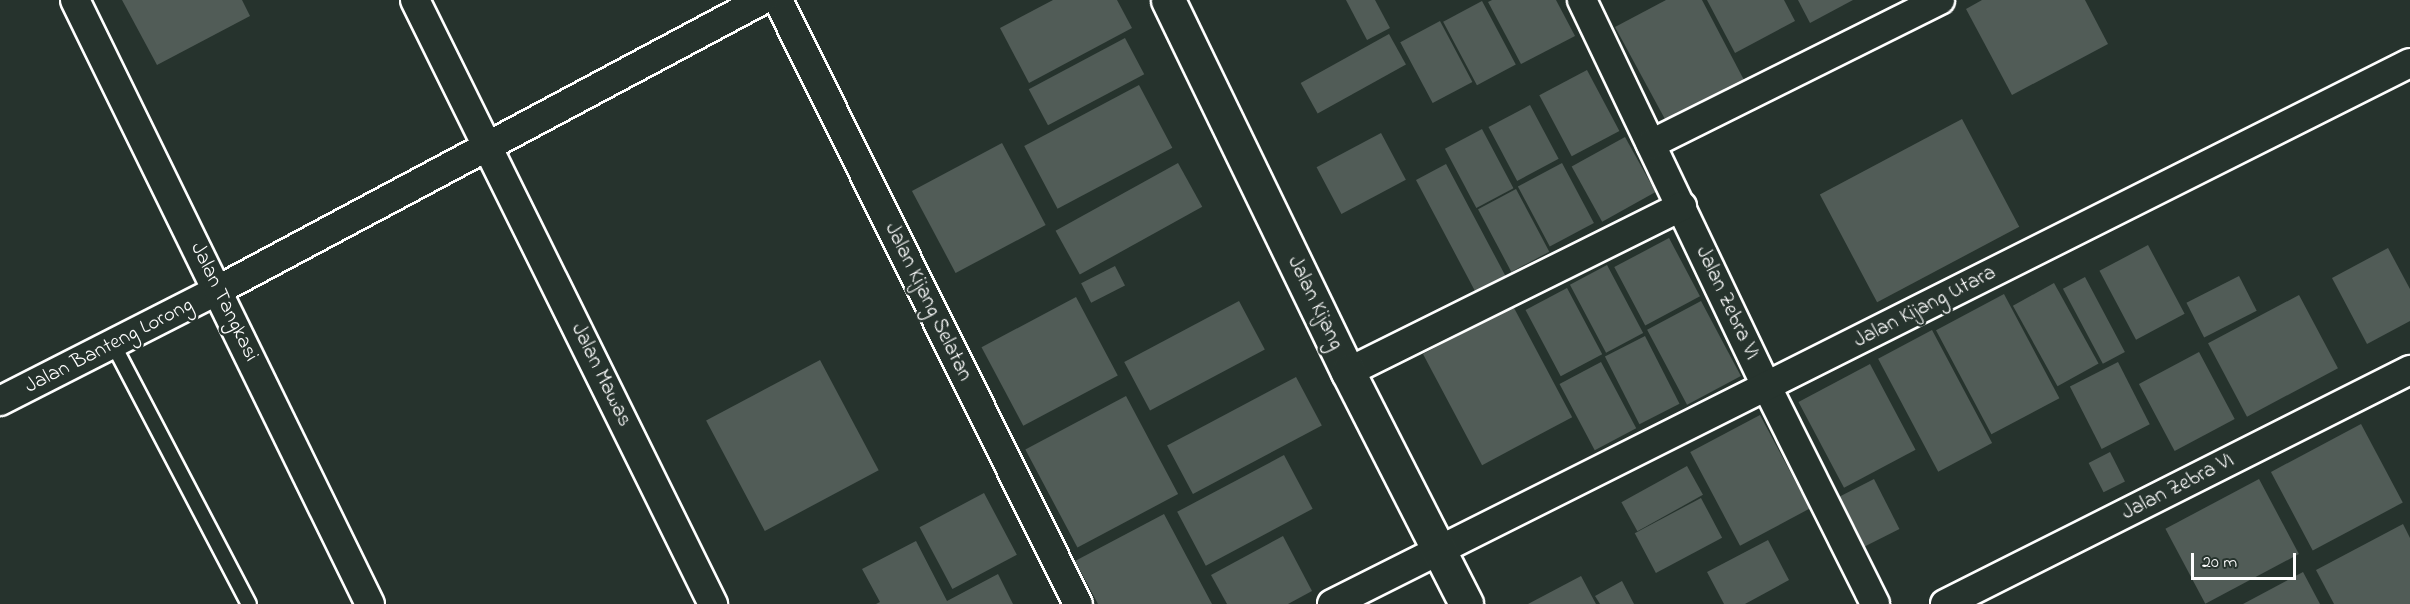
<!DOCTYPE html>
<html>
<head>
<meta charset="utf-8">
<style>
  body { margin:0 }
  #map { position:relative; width:2410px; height:604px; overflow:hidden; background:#26332d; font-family:"Indie Flower",sans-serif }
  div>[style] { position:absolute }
  .building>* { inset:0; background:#515c57; transform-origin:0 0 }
  .roads { filter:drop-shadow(2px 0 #fff) drop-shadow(-2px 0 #fff) drop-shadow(0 2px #fff) drop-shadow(0 -2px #fff) }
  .lane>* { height:14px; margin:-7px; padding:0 7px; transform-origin:7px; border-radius:7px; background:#26332d }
  .street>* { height:28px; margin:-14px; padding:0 14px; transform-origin:14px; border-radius:14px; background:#26332d }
  .secondary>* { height:33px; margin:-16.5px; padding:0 16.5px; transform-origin:16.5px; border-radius:16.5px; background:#26332d }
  span { translate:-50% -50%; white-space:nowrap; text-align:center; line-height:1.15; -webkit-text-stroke:5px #26332d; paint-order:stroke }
  .street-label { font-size:21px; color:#fff }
  .scale { position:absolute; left:2191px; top:553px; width:105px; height:27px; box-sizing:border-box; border:3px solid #fff; border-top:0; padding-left:8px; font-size:18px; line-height:21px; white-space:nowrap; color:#fff; -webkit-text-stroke:4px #26332d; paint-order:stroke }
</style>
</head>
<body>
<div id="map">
  <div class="building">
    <i style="clip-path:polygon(122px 0,242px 0,250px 16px,157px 65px)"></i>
    <i style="clip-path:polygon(1053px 0,1117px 0,1132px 28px,1029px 83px,1000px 28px)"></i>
    <i style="clip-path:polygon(1346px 0,1375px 0,1390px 28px,1367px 40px)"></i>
    <i style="clip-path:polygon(1492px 0,1556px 0,1575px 36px,1521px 64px,1488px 2px)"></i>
    <i style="clip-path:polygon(1666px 0,1702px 0,1744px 80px,1666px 121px,1615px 27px)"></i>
    <i style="clip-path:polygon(1707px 0,1784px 0,1795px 21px,1735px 53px)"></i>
    <i style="clip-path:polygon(1798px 0,1853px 0,1810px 23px)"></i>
    <i style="clip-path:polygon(1982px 0,2085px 0,2108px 44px,2012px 95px,1966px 9px)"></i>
    <i style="left:1482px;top:1px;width:72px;height:44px;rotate:62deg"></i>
    <i style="left:1440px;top:21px;width:69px;height:45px;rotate:62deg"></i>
    <i style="left:1389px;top:34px;width:35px;height:101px;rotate:61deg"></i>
    <i style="left:1125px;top:38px;width:41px;height:109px;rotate:62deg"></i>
    <i style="left:1587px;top:70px;width:69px;height:54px;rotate:62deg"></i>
    <i style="left:1139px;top:85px;width:71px;height:130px;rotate:62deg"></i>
    <i style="left:1530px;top:105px;width:61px;height:47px;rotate:62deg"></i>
    <i style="left:1962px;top:119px;width:122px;height:161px;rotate:62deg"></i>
    <i style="left:1482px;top:129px;width:67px;height:42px;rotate:62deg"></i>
    <i style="left:1381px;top:133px;width:53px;height:73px;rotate:62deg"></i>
    <i style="left:1625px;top:137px;width:63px;height:61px;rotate:61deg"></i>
    <i style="left:1002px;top:143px;width:93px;height:102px;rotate:62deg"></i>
    <i style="left:1178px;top:163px;width:50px;height:140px;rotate:61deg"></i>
    <i style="left:1562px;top:163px;width:68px;height:50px;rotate:62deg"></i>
    <i style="left:1446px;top:164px;width:137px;height:34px;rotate:62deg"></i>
    <i style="left:1516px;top:189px;width:71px;height:43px;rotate:62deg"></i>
    <i style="left:1669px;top:238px;width:66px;height:62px;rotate:62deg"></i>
    <i style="left:2148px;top:245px;width:78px;height:55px;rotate:62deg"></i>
    <i style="clip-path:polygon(2388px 248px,2410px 289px,2410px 321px,2367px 344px,2332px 278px)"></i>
    <i style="left:1607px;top:265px;width:77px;height:42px;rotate:62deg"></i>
    <i style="left:1115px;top:266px;width:22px;height:38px;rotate:63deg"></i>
    <i style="left:2239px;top:276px;width:39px;height:59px;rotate:63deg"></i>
    <i style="left:2085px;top:277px;width:85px;height:25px;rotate:62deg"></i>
    <i style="left:2054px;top:283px;width:92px;height:47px;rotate:61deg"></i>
    <i style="left:1567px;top:288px;width:75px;height:47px;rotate:62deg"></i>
    <i style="left:2004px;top:294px;width:118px;height:77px;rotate:62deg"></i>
    <i style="left:2299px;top:295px;width:83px;height:103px;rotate:62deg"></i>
    <i style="left:1076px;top:297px;width:89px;height:107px;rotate:62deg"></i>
    <i style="left:1239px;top:301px;width:55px;height:130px;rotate:62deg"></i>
    <i style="left:1701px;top:301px;width:85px;height:61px;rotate:62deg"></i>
    <i style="left:1513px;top:306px;width:126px;height:102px;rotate:62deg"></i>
    <i style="left:1932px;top:330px;width:128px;height:61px;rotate:62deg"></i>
    <i style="left:1645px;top:336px;width:76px;height:45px;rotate:63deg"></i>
    <i style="left:2199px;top:352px;width:76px;height:68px;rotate:62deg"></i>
    <i style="left:820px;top:360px;width:125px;height:129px;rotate:62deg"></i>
    <i style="left:1601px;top:362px;width:75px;height:47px;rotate:62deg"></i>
    <i style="left:2118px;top:362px;width:70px;height:54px;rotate:63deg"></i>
    <i style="left:1870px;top:364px;width:97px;height:81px;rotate:62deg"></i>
    <i style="left:1296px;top:377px;width:55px;height:146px;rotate:62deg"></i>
    <i style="left:1126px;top:396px;width:111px;height:114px;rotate:62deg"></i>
    <i style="left:1760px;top:415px;width:106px;height:79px;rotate:62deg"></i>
    <i style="left:2361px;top:424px;width:89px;height:102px;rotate:62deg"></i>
    <i style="left:2110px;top:452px;width:33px;height:24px;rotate:63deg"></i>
    <i style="left:1284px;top:455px;width:61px;height:121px;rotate:62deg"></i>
    <i style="left:1687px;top:466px;width:33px;height:75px;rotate:61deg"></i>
    <i style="left:1874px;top:479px;width:56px;height:39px;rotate:63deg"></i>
    <i style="left:2259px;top:479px;width:85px;height:106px;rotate:62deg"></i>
    <i style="left:984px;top:493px;width:70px;height:73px;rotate:62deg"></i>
    <i style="left:1701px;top:498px;width:45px;height:75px;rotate:62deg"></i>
    <i style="clip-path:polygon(1164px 514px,1212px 604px,1098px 604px,1075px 561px)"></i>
    <i style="clip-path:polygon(2403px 524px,2410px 538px,2410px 604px,2334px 604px,2316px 570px)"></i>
    <i style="clip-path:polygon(1283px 536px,1312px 591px,1288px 604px,1227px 604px,1211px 575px)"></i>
    <i style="clip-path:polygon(1768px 540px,1789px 580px,1745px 604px,1724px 604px,1707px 572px)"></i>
    <i style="clip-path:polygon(916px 541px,947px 601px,998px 574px,1013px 604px,876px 604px,880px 602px,862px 569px)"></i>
    <i style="clip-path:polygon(2303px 572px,2320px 604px,2243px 604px)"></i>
    <i style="clip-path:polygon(1581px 576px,1596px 604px,1528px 604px)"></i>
    <i style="clip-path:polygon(1622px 581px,1634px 604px,1600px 604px,1595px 596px)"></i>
  </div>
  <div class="roads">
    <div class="lane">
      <i style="left:113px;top:344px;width:293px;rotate:62.4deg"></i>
    </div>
    <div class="street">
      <i style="left:75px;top:0;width:672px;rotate:63.97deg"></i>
      <i style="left:415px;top:0;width:674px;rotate:63.74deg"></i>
      <i style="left:778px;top:0;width:674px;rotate:63.59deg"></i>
      <i style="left:1582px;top:0;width:429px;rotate:64.5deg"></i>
      <i style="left:1767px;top:387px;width:242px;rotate:63.5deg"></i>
      <i style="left:1651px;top:144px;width:323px;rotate:-26.5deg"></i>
      <i style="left:1348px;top:372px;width:373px;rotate:-26.4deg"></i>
      <i style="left:0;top:401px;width:245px;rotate:-27deg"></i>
      <i style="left:218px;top:290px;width:616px;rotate:-28.06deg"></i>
      <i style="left:1332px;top:604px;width:1206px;rotate:-26.65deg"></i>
      <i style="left:1945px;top:604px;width:521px;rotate:-26.71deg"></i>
    </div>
    <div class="secondary">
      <i style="left:1168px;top:0;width:413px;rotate:64.2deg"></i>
      <i style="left:1348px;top:372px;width:260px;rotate:63deg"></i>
    </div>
  </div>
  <div class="street-label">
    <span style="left:224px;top:302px;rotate:64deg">Jalan Tangkasi</span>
    <span style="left:928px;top:302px;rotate:64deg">Jalan Kijang Selatan</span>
    <span style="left:1315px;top:303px;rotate:64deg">Jalan Kijang</span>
    <span style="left:1727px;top:303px;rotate:65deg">Jalan Zebra VI</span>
    <span style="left:1925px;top:307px;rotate:-27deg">Jalan Kijang Utara</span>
    <span style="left:109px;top:346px;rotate:-27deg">Jalan Banteng Lorong</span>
    <span style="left:601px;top:375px;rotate:64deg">Jalan Mawas</span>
    <span style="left:2178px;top:487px;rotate:-27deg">Jalan Zebra VI</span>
  </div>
  <div class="scale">20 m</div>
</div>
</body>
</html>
